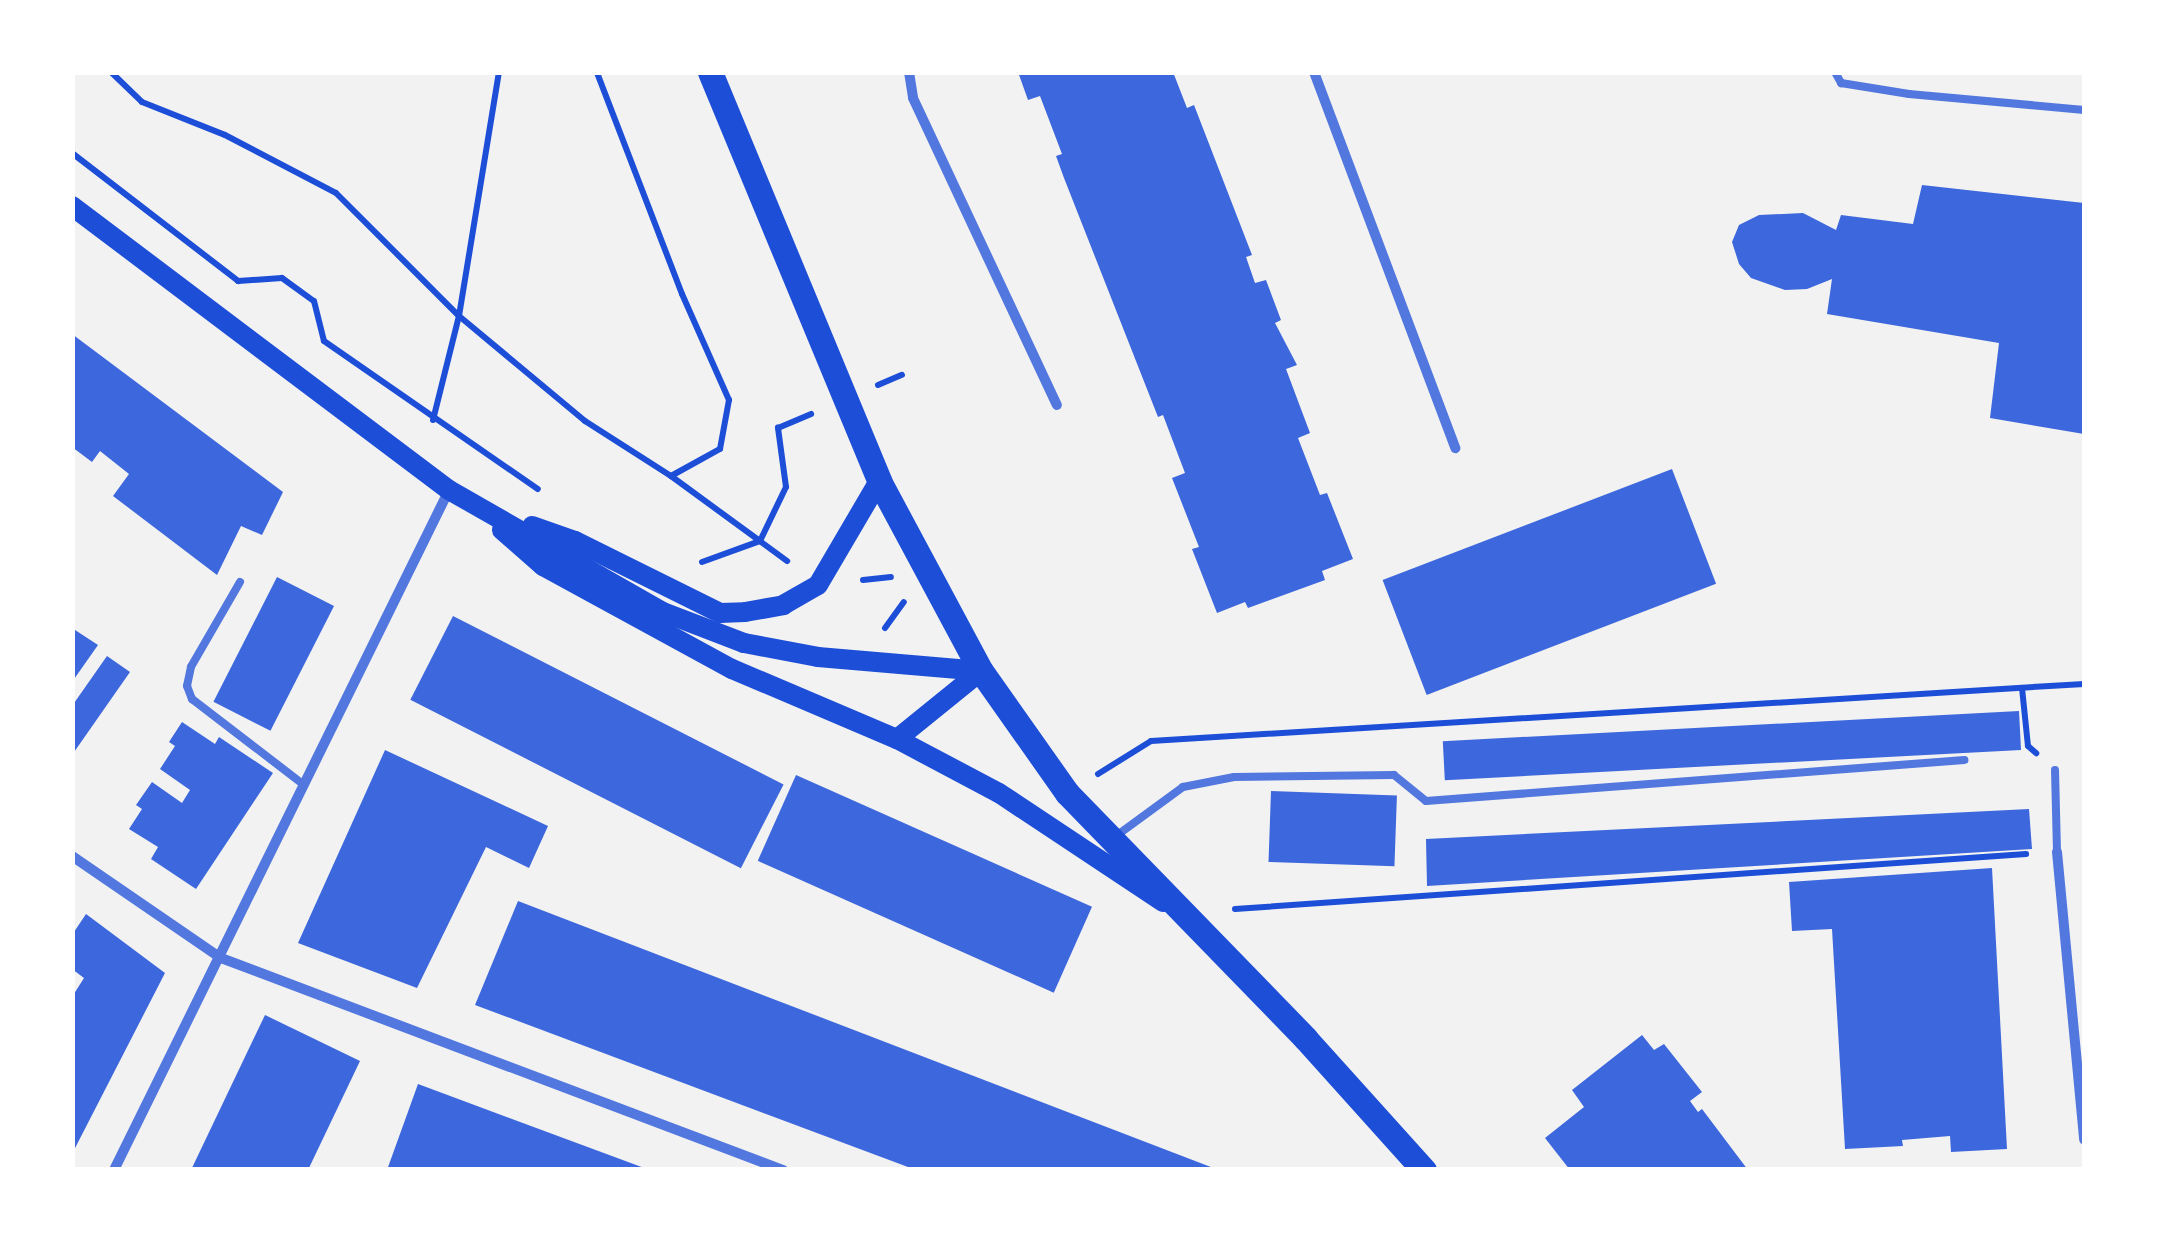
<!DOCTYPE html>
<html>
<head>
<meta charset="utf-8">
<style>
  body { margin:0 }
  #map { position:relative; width:2157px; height:1242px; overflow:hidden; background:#f2f2f2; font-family:Helvetica,sans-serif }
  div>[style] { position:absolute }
  .building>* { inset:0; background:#3d67dc; transform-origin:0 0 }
  .path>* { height:6px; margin:-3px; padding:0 3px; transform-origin:3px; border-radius:3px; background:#1d4ed8 }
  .service>* { height:8px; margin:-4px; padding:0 4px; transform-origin:4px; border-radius:4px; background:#5277de }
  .minor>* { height:10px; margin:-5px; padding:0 5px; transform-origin:5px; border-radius:5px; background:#5277de }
  .secondary>* { height:20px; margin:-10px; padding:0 10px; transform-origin:10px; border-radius:10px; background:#1d4ed8 }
  .primary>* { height:25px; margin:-12.5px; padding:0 12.5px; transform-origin:12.5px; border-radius:12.5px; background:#1d4ed8 }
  span { translate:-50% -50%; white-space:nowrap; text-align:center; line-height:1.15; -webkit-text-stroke:8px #fff; paint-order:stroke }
  .frame { position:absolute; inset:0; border:75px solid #fff; pointer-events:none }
</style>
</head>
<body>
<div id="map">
  <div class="building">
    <i style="clip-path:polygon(1018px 72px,1173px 72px,1187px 108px,1194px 105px,1252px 255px,1246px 257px,1255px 283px,1266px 280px,1281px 320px,1275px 323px,1297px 365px,1286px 369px,1310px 433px,1298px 438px,1320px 495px,1327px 493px,1353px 559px,1322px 571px,1325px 580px,1248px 608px,1245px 602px,1217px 613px,1192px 549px,1199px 547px,1172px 478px,1185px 473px,1163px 415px,1158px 417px,1064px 178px,1056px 156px,1062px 154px,1040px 96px,1028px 100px)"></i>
    <i style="clip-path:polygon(1922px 185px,2084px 203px,2084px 434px,1990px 418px,1999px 343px,1827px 314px,1832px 279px,1807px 289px,1785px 290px,1751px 278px,1739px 264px,1732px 242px,1739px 225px,1759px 215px,1803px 213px,1836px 230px,1841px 215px,1913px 224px)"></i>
    <i style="clip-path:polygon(72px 334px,283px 492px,262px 535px,241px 526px,217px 575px,113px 496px,129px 474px,100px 451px,92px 462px,72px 447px)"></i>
    <i style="left:1672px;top:469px;width:123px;height:310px;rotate:69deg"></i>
    <i style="left:277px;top:577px;width:64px;height:140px;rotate:27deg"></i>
    <i style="left:453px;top:616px;width:371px;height:94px;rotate:27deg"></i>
    <i style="clip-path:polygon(72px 628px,98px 645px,72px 682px)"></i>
    <i style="clip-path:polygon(107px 656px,130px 672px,72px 755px,72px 706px)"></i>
    <i style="left:2019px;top:711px;width:39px;height:577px;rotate:87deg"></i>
    <i style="clip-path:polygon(182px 722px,215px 744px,219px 737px,273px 773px,196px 889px,151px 859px,158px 847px,129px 829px,142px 809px,136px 805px,152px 782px,182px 803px,190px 790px,160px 769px,175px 746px,169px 742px)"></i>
    <i style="clip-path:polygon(385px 750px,548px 826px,529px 868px,486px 847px,417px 988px,298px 943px)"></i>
    <i style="left:796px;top:775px;width:324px;height:94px;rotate:24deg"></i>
    <i style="left:1271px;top:791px;width:126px;height:71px;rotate:2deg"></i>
    <i style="clip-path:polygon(2029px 809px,2032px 849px,1427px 886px,1426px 839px)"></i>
    <i style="clip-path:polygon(1992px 868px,2007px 1149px,1951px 1152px,1950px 1136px,1902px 1140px,1903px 1146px,1845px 1149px,1832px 929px,1792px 931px,1789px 882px)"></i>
    <i style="clip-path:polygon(518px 901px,1216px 1169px,1216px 1170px,916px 1170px,475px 1005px)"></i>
    <i style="clip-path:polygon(86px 914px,165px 973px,72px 1154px,72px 997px,84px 978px,72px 969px,72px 935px)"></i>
    <i style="clip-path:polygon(265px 1015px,360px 1061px,308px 1170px,191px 1170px)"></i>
    <i style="clip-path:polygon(1642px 1035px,1654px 1050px,1664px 1044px,1702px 1092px,1690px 1101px,1698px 1112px,1702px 1109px,1748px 1170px,1570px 1170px,1545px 1138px,1584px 1107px,1572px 1090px)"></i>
    <i style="clip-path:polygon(418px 1084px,647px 1169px,647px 1170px,387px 1170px)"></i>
  </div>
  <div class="path">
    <i style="left:111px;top:72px;width:43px;rotate:44.1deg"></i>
    <i style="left:142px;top:102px;width:89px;rotate:21.7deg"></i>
    <i style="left:225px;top:135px;width:125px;rotate:27.6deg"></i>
    <i style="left:336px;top:193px;width:174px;rotate:45deg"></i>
    <i style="left:459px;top:316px;width:164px;rotate:39.8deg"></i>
    <i style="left:585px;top:421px;width:102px;rotate:32.6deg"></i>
    <i style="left:671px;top:476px;width:56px;rotate:-28.9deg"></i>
    <i style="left:720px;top:449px;width:50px;rotate:-79.6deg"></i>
    <i style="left:729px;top:400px;width:116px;rotate:-113.9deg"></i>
    <i style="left:682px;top:294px;width:238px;rotate:-111deg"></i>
    <i style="left:72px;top:153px;width:210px;rotate:37.6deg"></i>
    <i style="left:238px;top:281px;width:44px;rotate:-3.9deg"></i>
    <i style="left:282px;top:278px;width:39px;rotate:36deg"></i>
    <i style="left:314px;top:301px;width:41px;rotate:76deg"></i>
    <i style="left:324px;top:341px;width:260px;rotate:34.7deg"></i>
    <i style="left:878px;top:385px;width:26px;rotate:-23deg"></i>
    <i style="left:433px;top:420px;width:107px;rotate:-76deg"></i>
    <i style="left:459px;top:316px;width:247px;rotate:-80.7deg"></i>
    <i style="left:671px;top:476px;width:144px;rotate:36.2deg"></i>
    <i style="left:702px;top:562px;width:62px;rotate:-19.9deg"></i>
    <i style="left:760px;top:541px;width:60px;rotate:-64.3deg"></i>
    <i style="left:786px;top:487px;width:60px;rotate:-97.7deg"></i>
    <i style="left:778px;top:428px;width:36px;rotate:-23deg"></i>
    <i style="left:863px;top:580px;width:28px;rotate:-6deg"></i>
    <i style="left:885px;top:628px;width:32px;rotate:-54deg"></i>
    <i style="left:2022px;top:688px;width:58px;rotate:84.1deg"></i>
    <i style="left:2028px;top:746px;width:11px;rotate:41deg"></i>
    <i style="left:1098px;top:774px;width:62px;rotate:-31.9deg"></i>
    <i style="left:1151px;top:741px;width:935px;rotate:-3.5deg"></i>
    <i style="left:1235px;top:909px;width:793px;rotate:-3.98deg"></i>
  </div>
  <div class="service">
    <i style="left:1835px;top:72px;width:13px;rotate:61deg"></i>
    <i style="left:1841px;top:83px;width:69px;rotate:9.2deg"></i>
    <i style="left:1909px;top:94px;width:176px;rotate:5.2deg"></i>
    <i style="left:240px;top:582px;width:98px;rotate:120deg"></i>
    <i style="left:191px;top:667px;width:19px;rotate:102deg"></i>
    <i style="left:187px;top:686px;width:14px;rotate:69deg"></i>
    <i style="left:192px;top:699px;width:141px;rotate:37.5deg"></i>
    <i style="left:2055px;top:770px;width:82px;rotate:88.6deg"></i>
    <i style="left:1116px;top:836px;width:83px;rotate:-36.2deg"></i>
    <i style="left:1183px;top:787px;width:52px;rotate:-11.1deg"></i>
    <i style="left:1234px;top:777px;width:160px;rotate:-0.7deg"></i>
    <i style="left:1394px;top:775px;width:41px;rotate:39.1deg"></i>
    <i style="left:1426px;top:801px;width:540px;rotate:-4.36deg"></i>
  </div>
  <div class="minor">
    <i style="left:909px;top:72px;width:26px;rotate:81deg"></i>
    <i style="left:913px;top:98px;width:339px;rotate:64.9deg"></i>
    <i style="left:1314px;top:72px;width:402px;rotate:69.4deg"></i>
    <i style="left:2057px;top:852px;width:289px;rotate:84.6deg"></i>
    <i style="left:72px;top:856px;width:181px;rotate:34.4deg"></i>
    <i style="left:221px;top:958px;width:601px;rotate:20.67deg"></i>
    <i style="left:114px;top:1170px;width:758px;rotate:-63.77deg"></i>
  </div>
  <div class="secondary">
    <i style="left:72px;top:206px;width:472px;rotate:37deg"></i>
    <i style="left:449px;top:490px;width:246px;rotate:29.7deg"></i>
    <i style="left:663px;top:612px;width:87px;rotate:20.9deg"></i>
    <i style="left:744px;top:643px;width:75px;rotate:10.7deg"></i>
    <i style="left:818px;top:657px;width:164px;rotate:4.9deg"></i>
    <i style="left:532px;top:526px;width:46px;rotate:19.2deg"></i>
    <i style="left:575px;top:541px;width:162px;rotate:26.4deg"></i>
    <i style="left:720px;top:613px;width:25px;rotate:-2deg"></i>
    <i style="left:745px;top:612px;width:39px;rotate:-10deg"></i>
    <i style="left:783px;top:605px;width:40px;rotate:-29.7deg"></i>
    <i style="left:818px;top:585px;width:121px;rotate:-59.6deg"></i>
    <i style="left:502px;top:530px;width:55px;rotate:41.3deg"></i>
    <i style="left:543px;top:566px;width:215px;rotate:28.6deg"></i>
    <i style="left:732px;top:669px;width:179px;rotate:23deg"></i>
    <i style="left:897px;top:739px;width:115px;rotate:27.9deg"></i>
    <i style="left:999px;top:793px;width:197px;rotate:33.6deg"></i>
    <i style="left:897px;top:739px;width:108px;rotate:-39deg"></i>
  </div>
  <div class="primary">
    <i style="left:710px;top:72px;width:443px;rotate:67.5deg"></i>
    <i style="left:879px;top:481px;width:216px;rotate:61.8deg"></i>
    <i style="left:981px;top:671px;width:149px;rotate:54.8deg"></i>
    <i style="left:1067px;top:793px;width:342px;rotate:45.8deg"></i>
    <i style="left:1305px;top:1038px;width:178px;rotate:48deg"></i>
  </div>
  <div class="frame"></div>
</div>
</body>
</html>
